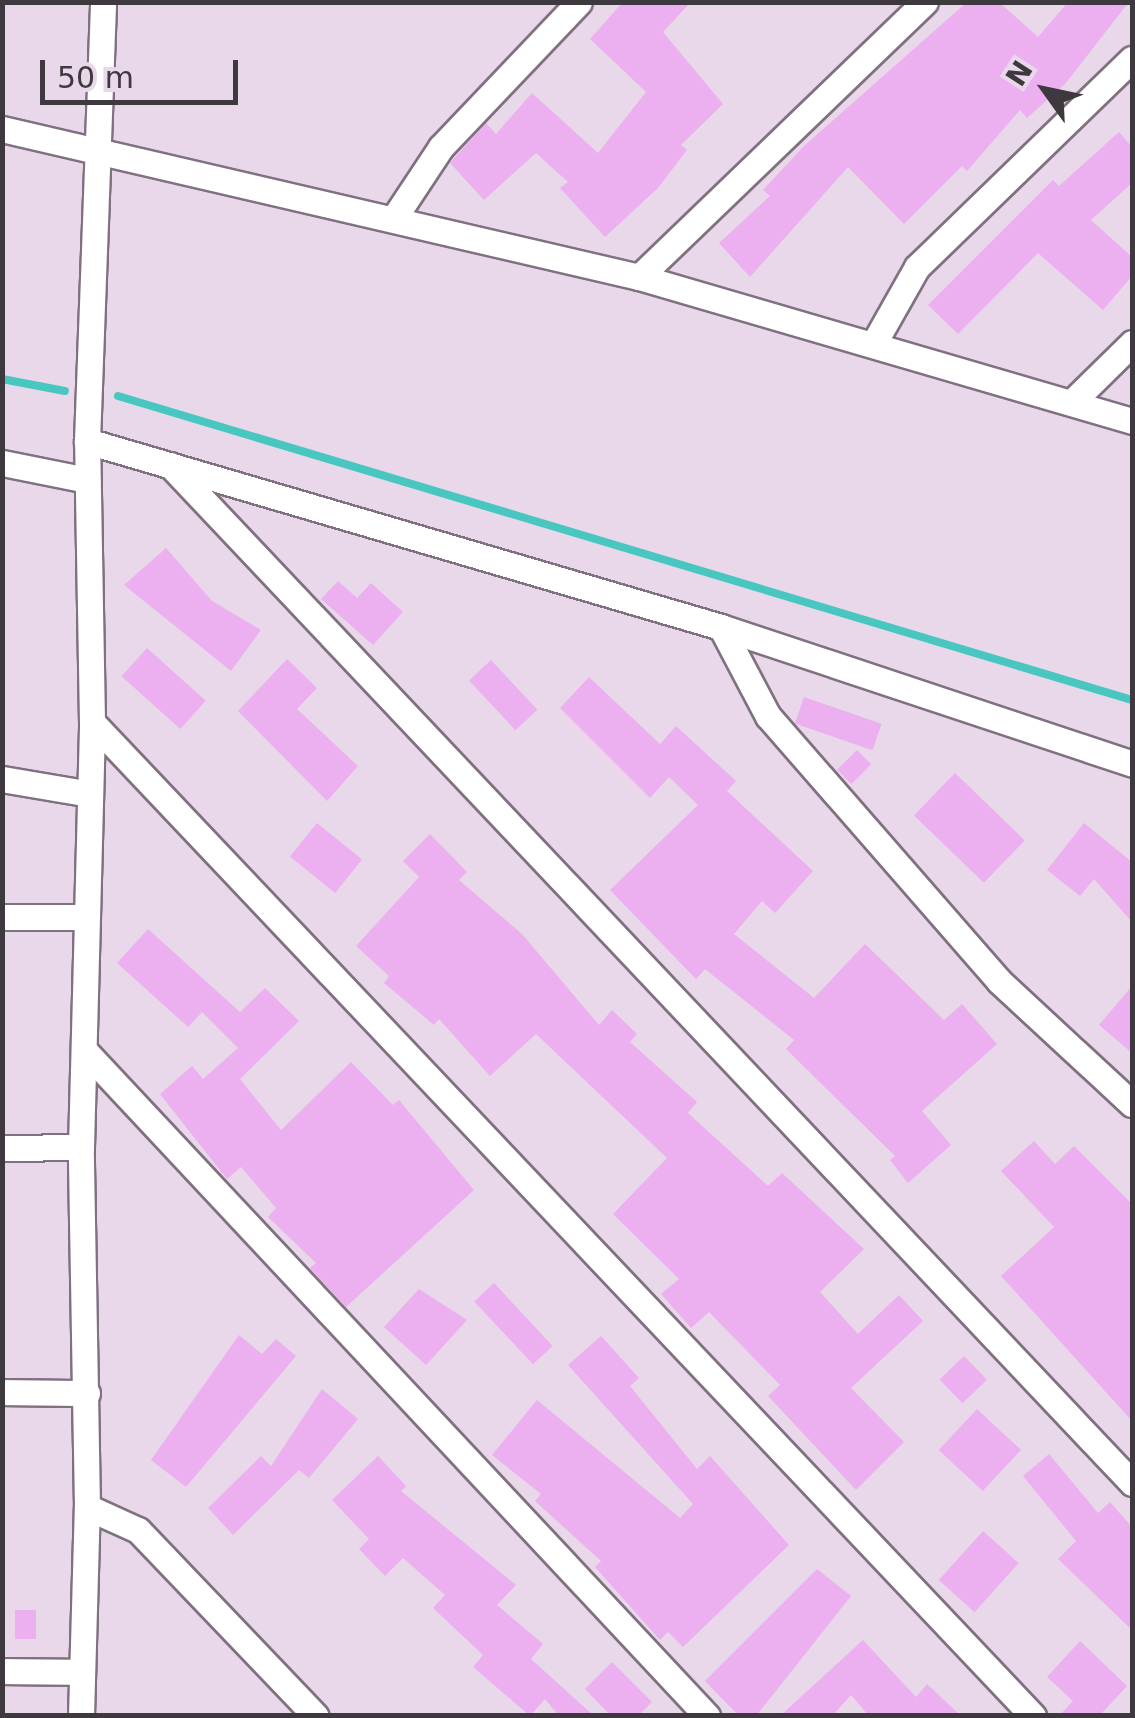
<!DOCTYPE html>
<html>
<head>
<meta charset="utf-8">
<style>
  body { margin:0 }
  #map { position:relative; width:1135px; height:1718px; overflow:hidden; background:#e9d8e9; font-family:"DejaVu Sans",sans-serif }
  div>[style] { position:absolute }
  .stream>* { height:8px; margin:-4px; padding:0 4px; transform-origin:4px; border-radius:4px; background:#47c7bf }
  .building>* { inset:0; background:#ecaff0; transform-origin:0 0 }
  .roads { filter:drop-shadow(2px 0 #807181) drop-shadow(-2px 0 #807181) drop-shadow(0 2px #807181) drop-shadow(0 -2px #807181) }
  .minor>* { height:25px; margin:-12.5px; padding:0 12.5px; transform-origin:12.5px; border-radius:12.5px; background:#fff }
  span { translate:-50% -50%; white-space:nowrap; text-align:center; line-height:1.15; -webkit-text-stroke:9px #e9d8e9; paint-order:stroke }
  .frame { position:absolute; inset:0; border:5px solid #3e383f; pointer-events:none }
  .north { position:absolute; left:995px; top:40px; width:100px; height:100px; -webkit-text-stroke:8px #e9d8e9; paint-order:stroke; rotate:303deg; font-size:28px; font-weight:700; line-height:40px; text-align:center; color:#3e383f }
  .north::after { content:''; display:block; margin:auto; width:35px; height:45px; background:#3e383f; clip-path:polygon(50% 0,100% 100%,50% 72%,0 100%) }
  .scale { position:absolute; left:40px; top:60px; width:198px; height:45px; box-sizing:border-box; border:5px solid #3e383f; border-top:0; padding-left:12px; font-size:30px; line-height:35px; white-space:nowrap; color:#3e383f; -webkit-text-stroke:8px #e9d8e9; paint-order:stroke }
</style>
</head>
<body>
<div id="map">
  <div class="stream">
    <i style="left:2px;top:379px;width:64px;rotate:10.8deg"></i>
    <i style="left:118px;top:396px;width:1059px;rotate:16.69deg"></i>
  </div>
  <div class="building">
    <i style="clip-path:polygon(623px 2px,691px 2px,663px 32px,723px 104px,681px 145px,687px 150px,658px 188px,605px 237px,560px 188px,568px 182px,536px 153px,484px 200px,450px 163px,486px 123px,496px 134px,532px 93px,598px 153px,646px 92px,590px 39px)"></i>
    <i style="clip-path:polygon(967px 2px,999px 2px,1038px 37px,1068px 2px,1129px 2px,1065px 84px,1027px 118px,1020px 110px,967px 171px,962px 166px,904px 224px,848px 167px,750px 277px,719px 243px,770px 196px,763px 190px,804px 146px)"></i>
    <i style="clip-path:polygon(1119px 132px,1132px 147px,1132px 183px,1091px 220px,1132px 257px,1132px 276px,1103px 310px,1038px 253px,958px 334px,928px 305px,1053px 180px,1059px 186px)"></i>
    <i style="clip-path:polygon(166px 548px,212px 601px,261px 630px,231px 671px,124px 585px)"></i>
    <i style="clip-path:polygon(338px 581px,357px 598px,371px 583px,403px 612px,373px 645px,321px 599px)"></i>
    <i style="left:147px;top:648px;width:79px;height:38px;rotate:42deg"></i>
    <i style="clip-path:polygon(287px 659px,317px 688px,297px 709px,358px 766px,327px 801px,238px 711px)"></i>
    <i style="left:491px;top:660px;width:68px;height:30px;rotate:47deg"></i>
    <i style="clip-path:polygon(589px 677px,660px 744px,676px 726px,736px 781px,727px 791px,813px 871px,775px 913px,762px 901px,734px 934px,814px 998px,865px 944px,944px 1020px,962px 1004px,997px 1044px,922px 1111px,951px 1145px,908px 1183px,890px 1160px,895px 1156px,786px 1049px,794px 1040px,705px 969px,696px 979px,610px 890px,698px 805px,669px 777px,650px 798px,560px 708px)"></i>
    <i style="left:804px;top:697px;width:82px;height:28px;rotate:19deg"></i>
    <i style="left:857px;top:750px;width:20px;height:28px;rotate:45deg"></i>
    <i style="left:955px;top:773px;width:97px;height:59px;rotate:44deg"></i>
    <i style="left:317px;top:823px;width:58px;height:43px;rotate:39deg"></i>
    <i style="clip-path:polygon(1084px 823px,1132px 862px,1132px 922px,1094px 879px,1080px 896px,1047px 870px)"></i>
    <i style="clip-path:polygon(430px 834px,467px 872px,459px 880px,522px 934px,599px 1025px,612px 1010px,637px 1034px,630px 1042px,697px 1102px,688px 1113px,768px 1186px,782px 1173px,864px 1249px,820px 1292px,858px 1334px,899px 1295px,923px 1321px,851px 1388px,904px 1442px,856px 1490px,768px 1396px,780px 1385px,709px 1312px,691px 1328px,661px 1294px,679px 1279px,613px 1214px,667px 1158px,536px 1034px,490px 1076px,439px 1019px,434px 1025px,384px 983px,389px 976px,356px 946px,419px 877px,403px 861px)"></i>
    <i style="clip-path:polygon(148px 929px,240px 1012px,265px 988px,299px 1021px,240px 1079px,281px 1130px,351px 1062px,393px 1105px,399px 1100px,474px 1190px,346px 1307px,310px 1268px,316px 1263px,268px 1217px,276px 1208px,241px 1167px,227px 1179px,160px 1094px,192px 1066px,203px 1079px,238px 1048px,202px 1012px,188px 1027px,117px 963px)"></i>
    <i style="clip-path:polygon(1132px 986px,1132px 1053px,1099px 1025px)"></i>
    <i style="clip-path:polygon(1034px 1141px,1055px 1164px,1074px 1146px,1132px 1204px,1132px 1421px,1001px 1276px,1054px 1227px,1001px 1171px)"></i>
    <i style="left:494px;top:1283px;width:86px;height:27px;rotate:47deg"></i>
    <i style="clip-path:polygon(419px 1289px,467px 1320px,426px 1365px,384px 1327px)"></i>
    <i style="clip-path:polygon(239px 1335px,262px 1354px,276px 1339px,296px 1356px,186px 1487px,151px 1460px)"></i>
    <i style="clip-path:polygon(601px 1336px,639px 1378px,630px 1386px,697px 1469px,710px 1456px,789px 1545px,683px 1647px,668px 1632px,660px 1640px,595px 1567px,601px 1561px,535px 1501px,541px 1494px,492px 1455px,537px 1400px,680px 1518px,693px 1504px,568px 1365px)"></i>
    <i style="left:964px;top:1356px;width:33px;height:34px;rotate:46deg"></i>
    <i style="clip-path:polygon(322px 1389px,358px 1419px,309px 1478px,299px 1470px,233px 1535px,208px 1508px,261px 1456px,271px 1466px)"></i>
    <i style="left:977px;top:1409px;width:60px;height:56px;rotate:43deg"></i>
    <i style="clip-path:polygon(1049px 1454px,1098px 1513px,1110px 1502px,1132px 1527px,1132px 1630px,1058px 1559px,1076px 1541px,1023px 1476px)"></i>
    <i style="clip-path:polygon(378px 1456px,406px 1486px,401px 1491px,516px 1585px,497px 1605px,543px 1644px,531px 1659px,594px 1716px,559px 1716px,545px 1699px,530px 1716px,473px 1667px,483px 1655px,433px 1608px,445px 1595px,403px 1558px,385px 1576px,359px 1549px,369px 1539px,332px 1500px)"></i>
    <i style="left:983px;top:1531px;width:48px;height:66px;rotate:42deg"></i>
    <i style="clip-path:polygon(817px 1569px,851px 1596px,756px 1716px,739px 1716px,705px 1681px)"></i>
    <i style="left:15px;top:1610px;width:21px;height:29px"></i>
    <i style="clip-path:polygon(863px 1640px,916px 1697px,927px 1684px,961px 1716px,869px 1716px,851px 1695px,832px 1716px,780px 1716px)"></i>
    <i style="clip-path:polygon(1080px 1641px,1127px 1686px,1099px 1716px,1059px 1716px,1073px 1701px,1047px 1677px)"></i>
    <i style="clip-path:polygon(612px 1662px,652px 1702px,638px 1716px,611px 1716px,585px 1689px)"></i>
  </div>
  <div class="roads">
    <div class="minor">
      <i style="left:2px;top:129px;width:654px;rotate:13.08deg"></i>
      <i style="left:639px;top:277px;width:514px;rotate:16.28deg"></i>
      <i style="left:394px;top:218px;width:85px;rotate:-56.5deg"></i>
      <i style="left:441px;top:147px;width:200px;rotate:-46.4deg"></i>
      <i style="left:639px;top:277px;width:397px;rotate:-43.9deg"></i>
      <i style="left:874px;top:343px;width:87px;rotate:-60.5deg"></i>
      <i style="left:917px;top:267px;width:299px;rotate:-44.1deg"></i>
      <i style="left:1072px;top:402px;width:84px;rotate:-44.5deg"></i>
      <i style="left:87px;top:441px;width:661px;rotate:16.35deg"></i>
      <i style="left:721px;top:627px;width:433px;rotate:18.4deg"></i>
      <i style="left:2px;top:463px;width:87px;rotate:11.3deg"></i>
      <i style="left:170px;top:465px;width:1401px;rotate:46.62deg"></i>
      <i style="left:721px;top:627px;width:101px;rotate:62.2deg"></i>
      <i style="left:768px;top:716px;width:352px;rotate:48.9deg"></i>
      <i style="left:999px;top:981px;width:181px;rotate:42.8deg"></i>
      <i style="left:92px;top:722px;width:1369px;rotate:46.57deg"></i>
      <i style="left:2px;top:779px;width:84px;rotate:9.6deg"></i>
      <i style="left:2px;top:917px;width:83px"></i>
      <i style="left:85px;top:1051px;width:911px;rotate:46.91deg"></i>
      <i style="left:2px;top:1148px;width:79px;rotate:-0.7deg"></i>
      <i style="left:2px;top:1392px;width:85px;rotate:0.7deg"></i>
      <i style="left:87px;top:1507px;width:56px;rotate:24.3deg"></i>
      <i style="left:138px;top:1530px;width:257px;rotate:46.3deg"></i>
      <i style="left:2px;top:1671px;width:79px;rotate:0.7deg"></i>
      <i style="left:81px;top:1716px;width:209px;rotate:-88.4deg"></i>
      <i style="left:87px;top:1507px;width:360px;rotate:-91deg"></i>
      <i style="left:81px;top:1147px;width:425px;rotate:-88.5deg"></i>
      <i style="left:92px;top:722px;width:281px;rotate:-91deg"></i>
      <i style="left:87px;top:441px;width:439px;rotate:-87.9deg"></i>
    </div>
  </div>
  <div class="frame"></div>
  <div class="north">N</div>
  <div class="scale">50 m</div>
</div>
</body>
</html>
